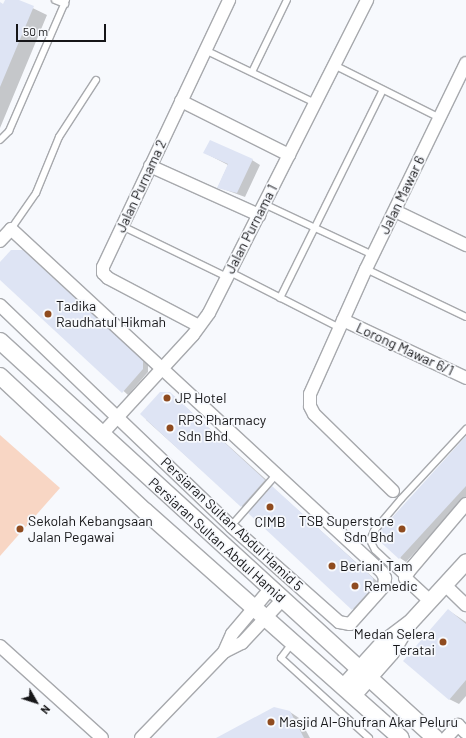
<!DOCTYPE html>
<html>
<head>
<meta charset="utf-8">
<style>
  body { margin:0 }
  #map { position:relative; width:466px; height:738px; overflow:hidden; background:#f7f9fd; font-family:Barlow,sans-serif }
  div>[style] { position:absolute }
  .green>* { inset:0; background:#f8d6c4 }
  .shadow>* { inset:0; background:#0003; transform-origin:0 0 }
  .building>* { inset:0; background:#dee4f4 }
  .roads { filter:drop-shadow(1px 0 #a7a9ad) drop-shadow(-1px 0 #a7a9ad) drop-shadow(0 1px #a7a9ad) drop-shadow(0 -1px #a7a9ad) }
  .service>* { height:6px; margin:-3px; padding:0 3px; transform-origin:3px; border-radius:3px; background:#fff }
  .minor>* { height:12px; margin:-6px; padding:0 6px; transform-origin:6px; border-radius:6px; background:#fff }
  .tertiary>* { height:15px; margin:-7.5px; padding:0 7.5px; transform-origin:7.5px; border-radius:7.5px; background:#fff }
  .secondary>* { height:16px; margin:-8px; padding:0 8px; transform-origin:8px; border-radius:8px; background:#fff }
  .dots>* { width:11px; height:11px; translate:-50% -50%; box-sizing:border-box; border:2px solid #f7f9fd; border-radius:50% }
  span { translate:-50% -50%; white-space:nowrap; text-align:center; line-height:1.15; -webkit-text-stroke:3.5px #f7f9fd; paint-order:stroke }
  .street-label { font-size:14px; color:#161618 }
  .poi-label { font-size:14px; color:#161618 }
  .left { translate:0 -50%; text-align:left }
  .right { translate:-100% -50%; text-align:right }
  .north { position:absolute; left:16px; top:682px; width:40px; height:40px; -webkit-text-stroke:3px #f7f9fd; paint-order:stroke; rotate:129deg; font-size:11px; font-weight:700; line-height:16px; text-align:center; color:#161618 }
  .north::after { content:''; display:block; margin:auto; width:14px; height:18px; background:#161618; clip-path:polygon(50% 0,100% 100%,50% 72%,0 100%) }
  .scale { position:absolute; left:16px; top:24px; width:90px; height:18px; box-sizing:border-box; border:2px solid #161618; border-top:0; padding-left:5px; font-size:12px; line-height:14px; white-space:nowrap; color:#161618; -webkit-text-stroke:3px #f7f9fd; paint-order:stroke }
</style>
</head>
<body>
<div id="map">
  <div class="green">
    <i style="clip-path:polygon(0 435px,60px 488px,0 556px)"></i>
  </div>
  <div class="shadow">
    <i style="clip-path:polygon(6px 0,16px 0,47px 15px,0 128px,0 3px,4px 5px)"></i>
    <i style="clip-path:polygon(205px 153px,252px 160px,260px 165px,245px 197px,218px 187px,228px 165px)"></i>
    <i style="clip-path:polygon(23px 251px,148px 365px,148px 372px,128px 395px,0 279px,0 264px)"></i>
    <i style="left:170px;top:393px;width:135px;height:36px;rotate:42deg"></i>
    <i style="clip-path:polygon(466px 437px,466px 497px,406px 562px,400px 558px)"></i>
    <i style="clip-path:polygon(272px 487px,378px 582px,378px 590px,358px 613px,249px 513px)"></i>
    <i style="clip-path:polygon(448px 610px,466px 622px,466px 696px,459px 704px,449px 699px)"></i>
    <i style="clip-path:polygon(290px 712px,299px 718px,310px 738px,226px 738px)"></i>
  </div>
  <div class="building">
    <i style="clip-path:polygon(5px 0,19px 0,34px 6px,0 87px,0 2px,3px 4px)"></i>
    <i style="clip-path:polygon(210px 140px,253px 159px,237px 193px,217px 188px,228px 164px,203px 153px)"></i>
    <i style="clip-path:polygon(11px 250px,23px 250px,143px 361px,143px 369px,122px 393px,0 280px,0 262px)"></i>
    <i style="clip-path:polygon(160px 392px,170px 392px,265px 480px,241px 507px,140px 414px)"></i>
    <i style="clip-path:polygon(466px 436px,466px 486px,399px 559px,376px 538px,378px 533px)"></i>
    <i style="clip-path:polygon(272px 486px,373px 578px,374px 586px,352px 610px,248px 513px)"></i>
    <i style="clip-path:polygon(448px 609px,466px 624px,466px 680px,449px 700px,403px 661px)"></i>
    <i style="clip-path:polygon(274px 707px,290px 711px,304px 738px,216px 738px)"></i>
  </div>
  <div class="roads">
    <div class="service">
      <i style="left:55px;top:0;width:11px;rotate:22deg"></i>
      <i style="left:205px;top:50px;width:122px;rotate:25.7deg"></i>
      <i style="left:334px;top:65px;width:119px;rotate:26.6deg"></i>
      <i style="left:252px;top:72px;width:80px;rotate:-64.1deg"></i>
      <i style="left:0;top:140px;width:13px;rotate:-45deg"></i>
      <i style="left:9px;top:131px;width:143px;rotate:-66.5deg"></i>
      <i style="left:264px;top:204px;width:120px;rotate:25.1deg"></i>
      <i style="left:122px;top:226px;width:117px;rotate:25.9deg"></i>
      <i style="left:11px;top:229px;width:44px;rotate:-55.2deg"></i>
      <i style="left:36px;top:193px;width:61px;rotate:-67.7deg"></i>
      <i style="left:59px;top:137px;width:68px;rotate:-57deg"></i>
      <i style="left:366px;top:269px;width:111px;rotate:25.6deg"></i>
      <i style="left:230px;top:272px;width:123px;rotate:27deg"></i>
      <i style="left:280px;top:298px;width:232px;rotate:-63.7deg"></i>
      <i style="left:231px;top:526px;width:67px;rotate:-48.7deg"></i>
      <i style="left:405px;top:578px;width:41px;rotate:-137deg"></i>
      <i style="left:375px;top:550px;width:11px;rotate:-117deg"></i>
      <i style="left:370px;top:540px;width:10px;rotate:-66deg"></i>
      <i style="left:374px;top:531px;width:42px;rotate:-49.8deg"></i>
      <i style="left:401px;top:499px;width:96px;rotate:-47.1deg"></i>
      <i style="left:293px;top:642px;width:20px;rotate:127deg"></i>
      <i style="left:281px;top:658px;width:119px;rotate:42.3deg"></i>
    </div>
    <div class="minor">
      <i style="left:181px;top:101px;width:121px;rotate:26.6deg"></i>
      <i style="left:150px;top:166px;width:120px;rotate:24.2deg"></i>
      <i style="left:395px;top:211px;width:79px;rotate:25.6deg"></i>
      <i style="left:0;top:241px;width:16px;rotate:-47deg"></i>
      <i style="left:11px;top:229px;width:505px;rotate:42.75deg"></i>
      <i style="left:382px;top:572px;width:7px;rotate:63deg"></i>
      <i style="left:385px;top:578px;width:8px;rotate:97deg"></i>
      <i style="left:384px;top:586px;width:51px;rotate:131.8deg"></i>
      <i style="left:350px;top:624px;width:11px;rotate:-170deg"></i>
      <i style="left:339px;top:622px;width:144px;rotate:-138.4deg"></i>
      <i style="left:231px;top:526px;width:320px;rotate:-136.3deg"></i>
      <i style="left:343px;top:320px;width:136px;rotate:25.2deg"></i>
      <i style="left:199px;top:326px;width:103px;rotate:-152.2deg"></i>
      <i style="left:108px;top:278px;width:7px;rotate:-135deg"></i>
      <i style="left:103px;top:273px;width:6px;rotate:-90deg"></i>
      <i style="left:103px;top:267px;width:295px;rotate:-64.7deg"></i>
      <i style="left:101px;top:435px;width:136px;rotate:-47.4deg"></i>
      <i style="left:193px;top:335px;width:27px;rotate:-54deg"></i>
      <i style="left:209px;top:313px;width:351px;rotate:-63.2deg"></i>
      <i style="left:393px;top:491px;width:110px;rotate:-135.7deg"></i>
      <i style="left:314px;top:414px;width:9px;rotate:-117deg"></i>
      <i style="left:310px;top:406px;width:12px;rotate:-90deg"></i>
      <i style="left:310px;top:394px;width:137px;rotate:-65.9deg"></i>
      <i style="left:366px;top:269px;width:229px;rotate:-64.1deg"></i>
      <i style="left:445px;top:585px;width:29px;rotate:44deg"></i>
      <i style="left:430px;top:601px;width:34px;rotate:-137deg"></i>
      <i style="left:405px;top:578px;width:8px;rotate:-60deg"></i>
      <i style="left:409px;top:571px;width:88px;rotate:-49.6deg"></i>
      <i style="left:0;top:646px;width:137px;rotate:42deg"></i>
      <i style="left:224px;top:652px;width:20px;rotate:-66deg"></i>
      <i style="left:232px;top:634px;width:60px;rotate:-49.7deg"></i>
      <i style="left:141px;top:738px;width:120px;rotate:-46deg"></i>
      <i style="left:224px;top:652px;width:20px;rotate:-27deg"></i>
      <i style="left:242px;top:643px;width:60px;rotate:-47deg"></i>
      <i style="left:446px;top:738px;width:18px;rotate:-47deg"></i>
      <i style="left:458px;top:725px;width:11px;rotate:45deg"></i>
    </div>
    <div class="tertiary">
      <i style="left:343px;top:686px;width:58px;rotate:-47.8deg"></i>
      <i style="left:382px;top:643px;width:34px;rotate:-37deg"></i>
      <i style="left:409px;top:623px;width:84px;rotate:-47.4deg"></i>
      <i style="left:353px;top:695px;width:57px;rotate:-48.5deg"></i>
      <i style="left:391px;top:652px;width:26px;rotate:-59deg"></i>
    </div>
    <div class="secondary">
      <i style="left:0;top:341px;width:589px;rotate:42.38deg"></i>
      <i style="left:0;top:376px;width:198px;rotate:43deg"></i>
      <i style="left:145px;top:511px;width:342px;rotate:41.6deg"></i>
    </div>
  </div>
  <div class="dots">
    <i style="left:48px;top:314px;background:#8f4b1f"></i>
    <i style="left:167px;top:398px;background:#8f4b1f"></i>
    <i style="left:170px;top:428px;background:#8f4b1f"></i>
    <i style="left:270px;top:507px;background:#8f4b1f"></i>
    <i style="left:20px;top:529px;background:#8f4b1f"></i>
    <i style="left:402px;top:529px;background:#8f4b1f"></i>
    <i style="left:332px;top:566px;background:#8f4b1f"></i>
    <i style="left:355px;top:586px;background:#8f4b1f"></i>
    <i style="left:443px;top:642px;background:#8f4b1f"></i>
    <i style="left:271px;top:722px;background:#8f4b1f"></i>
  </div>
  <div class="street-label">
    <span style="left:141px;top:186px;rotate:-65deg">Jalan Purnama 2</span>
    <span style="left:402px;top:195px;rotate:-64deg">Jalan Mawar 6</span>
    <span style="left:251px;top:229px;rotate:-63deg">Jalan Purnama 1</span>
    <span style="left:405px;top:349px;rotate:25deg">Lorong Mawar 6/1</span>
    <span style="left:232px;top:524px;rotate:43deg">Persiaran Sultan Abdul Hamid 5</span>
    <span style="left:217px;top:540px;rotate:42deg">Persiaran Sultan Abdul Hamid</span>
  </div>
  <div class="poi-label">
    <span class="left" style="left:56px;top:314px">Tadika<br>Raudhatul Hikmah</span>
    <span class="left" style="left:175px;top:398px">JP Hotel</span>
    <span class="left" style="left:178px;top:428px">RPS Pharmacy<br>Sdn Bhd</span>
    <span class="left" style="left:28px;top:529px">Sekolah Kebangsaan<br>Jalan Pegawai</span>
    <span class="right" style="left:394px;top:529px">TSB Superstore<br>Sdn Bhd</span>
    <span style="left:270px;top:522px">CIMB</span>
    <span class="left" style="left:340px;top:566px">Beriani Tam</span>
    <span class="left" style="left:364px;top:586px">Remedic</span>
    <span class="right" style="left:435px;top:642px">Medan Selera<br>Teratai</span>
    <span class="left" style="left:279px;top:722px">Masjid Al-Ghufran Akar Peluru</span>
  </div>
  <div class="north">N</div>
  <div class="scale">50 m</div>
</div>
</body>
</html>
